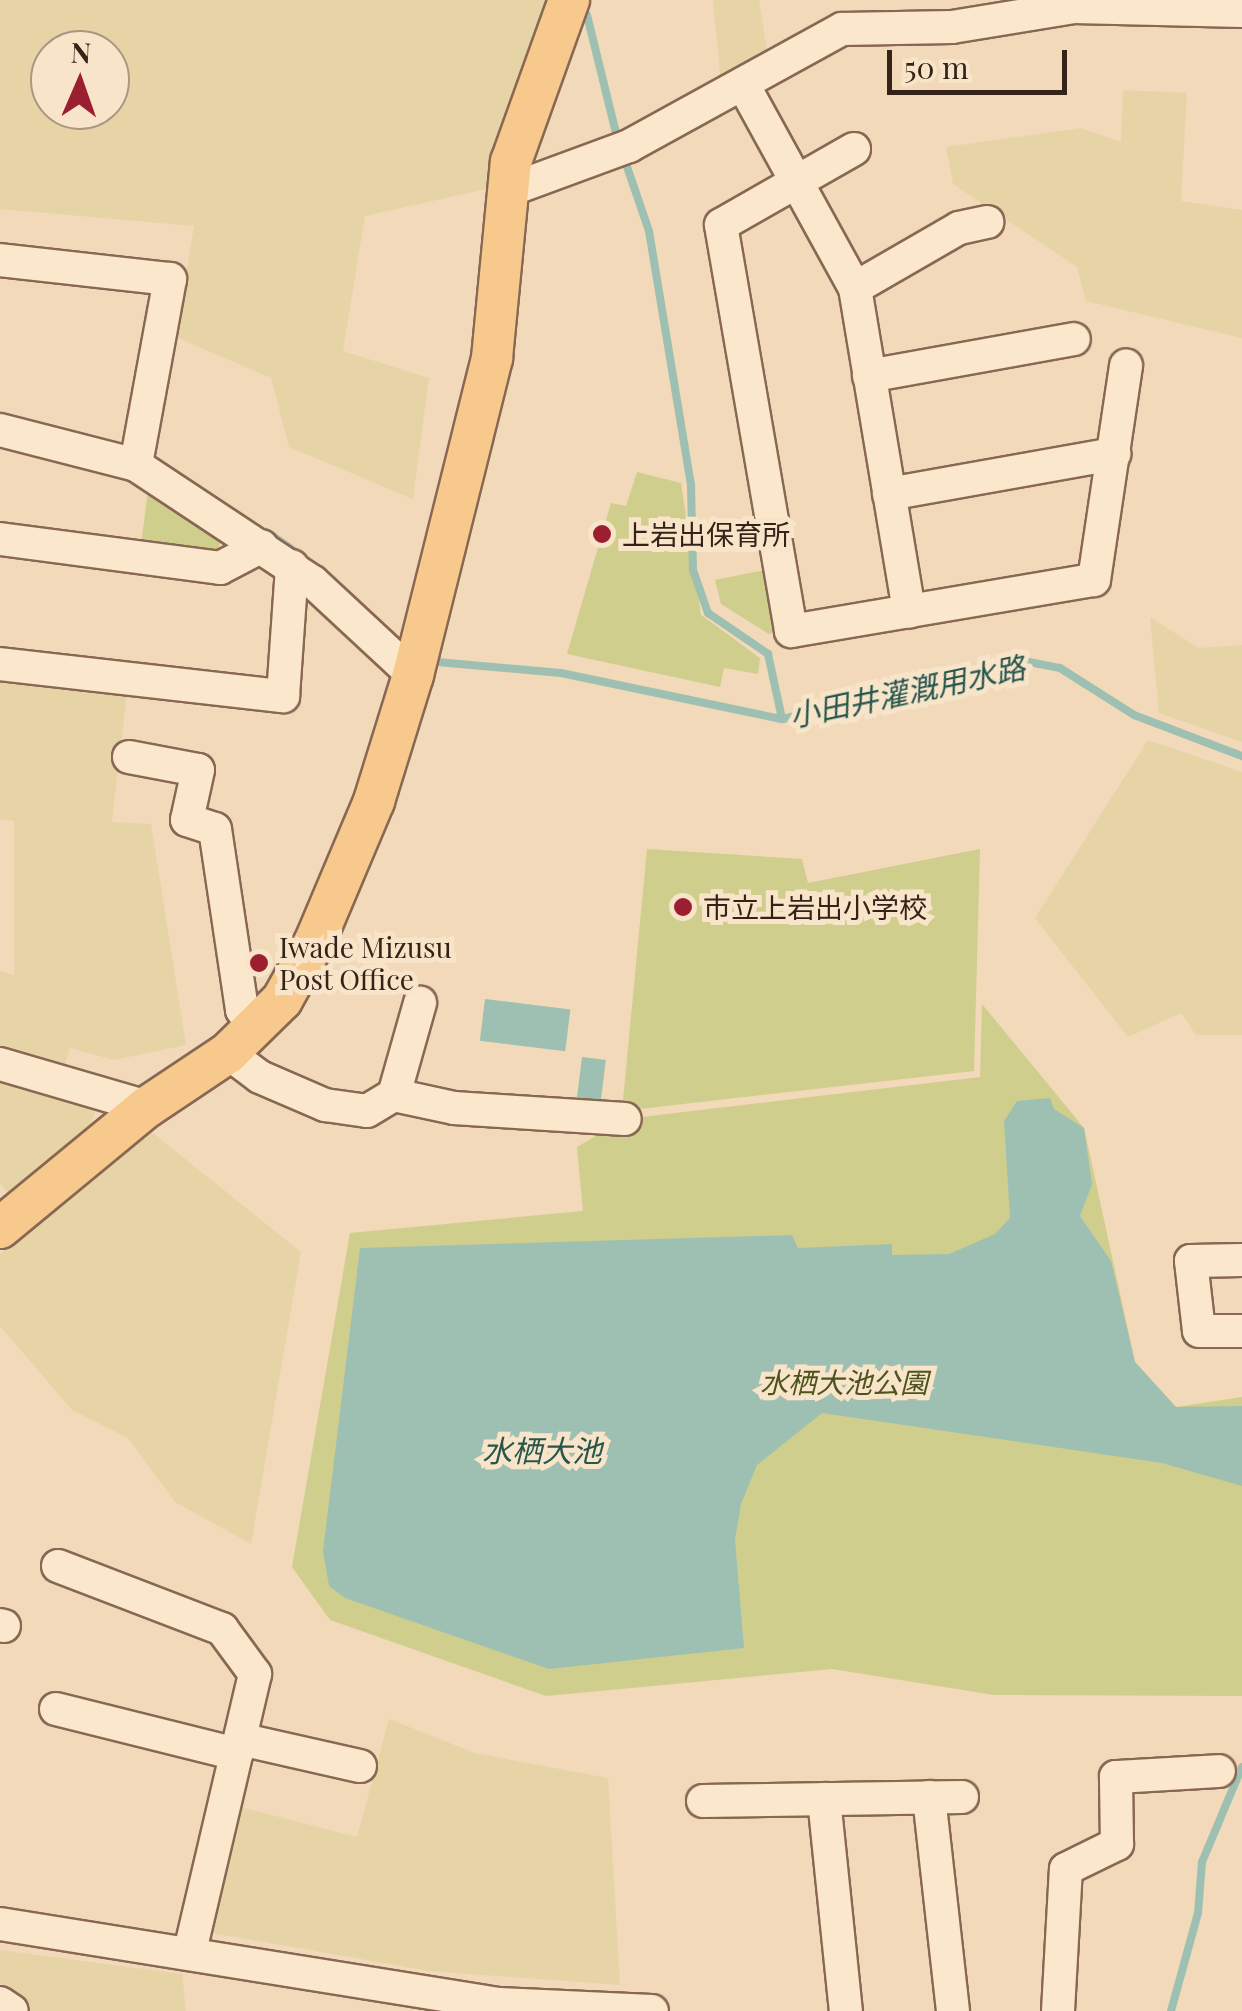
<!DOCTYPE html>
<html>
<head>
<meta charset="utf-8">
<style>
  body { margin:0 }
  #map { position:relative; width:1242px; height:2011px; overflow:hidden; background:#f1d9b9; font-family:"Playfair Display","Noto Sans JP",serif }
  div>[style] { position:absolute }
  .farmland>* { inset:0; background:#e7d4a6 }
  .green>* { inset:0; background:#cfce8d }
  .water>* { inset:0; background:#9ec0b2; transform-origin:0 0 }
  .stream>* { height:8px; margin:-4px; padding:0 4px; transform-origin:4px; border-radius:4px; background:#9ec0b2 }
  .roads { filter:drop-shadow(2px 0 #886853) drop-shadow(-2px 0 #886853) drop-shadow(0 2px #886853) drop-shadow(0 -2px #886853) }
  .minor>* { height:32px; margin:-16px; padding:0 16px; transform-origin:16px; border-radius:16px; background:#fbe7cc }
  .major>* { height:40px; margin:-20px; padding:0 20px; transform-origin:20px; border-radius:20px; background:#f8c98c }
  .dots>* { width:28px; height:28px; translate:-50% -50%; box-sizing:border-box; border:5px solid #f8e4c9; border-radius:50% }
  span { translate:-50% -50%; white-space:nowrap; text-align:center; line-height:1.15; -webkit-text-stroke:10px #f8e4c9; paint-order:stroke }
  .poi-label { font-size:28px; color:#352319 }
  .left { translate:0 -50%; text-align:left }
  .park-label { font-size:28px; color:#4d531e; font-style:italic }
  .water-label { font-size:30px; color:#27564d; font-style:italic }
  .north { position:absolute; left:30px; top:30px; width:100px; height:100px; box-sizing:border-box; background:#f8e4c9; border:2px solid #aa9783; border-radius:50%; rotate:2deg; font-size:28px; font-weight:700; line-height:40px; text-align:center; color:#352319 }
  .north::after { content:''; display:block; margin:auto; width:35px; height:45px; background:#9b1f30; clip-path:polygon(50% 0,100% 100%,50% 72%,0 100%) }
  .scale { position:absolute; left:887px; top:50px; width:180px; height:45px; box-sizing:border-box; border:5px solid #352319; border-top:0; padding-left:12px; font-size:30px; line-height:35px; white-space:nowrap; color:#352319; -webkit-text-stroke:8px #f8e4c9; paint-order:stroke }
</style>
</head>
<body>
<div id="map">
  <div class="farmland">
    <i style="clip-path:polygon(evenodd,0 0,557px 0,487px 189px,365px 216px,343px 351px,429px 378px,413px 499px,289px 447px,271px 378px,176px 337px,194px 226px,0 209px,0 0,50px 50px,110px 50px,110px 110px,50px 110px,50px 50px)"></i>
    <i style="clip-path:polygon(713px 0,759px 0,768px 57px,721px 84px)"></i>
    <i style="clip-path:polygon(1123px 90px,1187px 93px,1181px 201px,1242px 210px,1242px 338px,1086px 301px,1077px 267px,953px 184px,946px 147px,1081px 128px,1121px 142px)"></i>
    <i style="clip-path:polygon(1150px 617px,1198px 648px,1242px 645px,1242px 742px,1159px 713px)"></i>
    <i style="clip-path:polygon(0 679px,127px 691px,112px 822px,151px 824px,186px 1045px,114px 1060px,70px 1048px,63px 1072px,0 1053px,0 971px,14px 975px,14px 821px,0 819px)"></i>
    <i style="clip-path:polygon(1148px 740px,1242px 772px,1242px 1035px,1196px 1035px,1181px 1013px,1128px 1037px,1035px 918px)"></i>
    <i style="clip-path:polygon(0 1079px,97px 1106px,85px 1141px,12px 1199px,0 1183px)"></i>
    <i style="clip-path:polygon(153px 1133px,301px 1252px,251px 1544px,175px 1502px,128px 1438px,72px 1410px,0 1326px,0 1254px,90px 1173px)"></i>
    <i style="clip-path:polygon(389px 1719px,475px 1753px,608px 1778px,620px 1985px,429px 1971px,212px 1933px,240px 1807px,357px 1837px)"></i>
    <i style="clip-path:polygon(0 1950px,182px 1974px,186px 2011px,29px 2011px,0 1983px)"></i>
  </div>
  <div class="green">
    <i style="clip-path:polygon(637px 472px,681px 483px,701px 615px,760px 658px,758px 674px,724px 668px,720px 687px,567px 654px,611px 503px,626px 506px)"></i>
    <i style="clip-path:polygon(148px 491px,222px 537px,216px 555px,141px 545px)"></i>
    <i style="clip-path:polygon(770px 569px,782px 630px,769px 634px,721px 604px,715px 580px)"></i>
    <i style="clip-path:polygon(647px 849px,802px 859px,808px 883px,980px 849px,974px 1071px,622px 1111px)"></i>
    <i style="clip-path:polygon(982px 1004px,1084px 1128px,1135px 1362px,1176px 1407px,1242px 1397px,1242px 1696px,994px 1695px,832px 1669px,546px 1696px,330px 1620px,292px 1567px,350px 1233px,583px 1211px,577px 1147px,625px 1119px,980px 1077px)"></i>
  </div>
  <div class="water">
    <i style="left:485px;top:999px;width:86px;height:42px;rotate:7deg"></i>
    <i style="left:582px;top:1057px;width:24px;height:42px;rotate:7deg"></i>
    <i style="clip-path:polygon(1050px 1098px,1054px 1109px,1084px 1128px,1092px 1184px,1080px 1216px,1111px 1261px,1135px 1362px,1176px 1407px,1242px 1406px,1242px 1486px,1162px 1463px,822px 1413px,757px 1465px,741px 1504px,735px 1540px,744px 1648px,549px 1669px,345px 1598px,329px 1586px,323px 1551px,360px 1248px,792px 1235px,798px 1248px,892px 1244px,892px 1255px,949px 1254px,995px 1234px,1010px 1218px,1004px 1121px,1017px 1101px)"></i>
  </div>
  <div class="stream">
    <i style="left:587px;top:15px;width:130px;rotate:76.2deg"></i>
    <i style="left:623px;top:155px;width:80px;rotate:71.1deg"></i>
    <i style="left:649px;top:231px;width:258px;rotate:80.6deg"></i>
    <i style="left:691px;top:486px;width:84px;rotate:88.6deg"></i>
    <i style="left:693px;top:570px;width:46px;rotate:70.8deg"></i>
    <i style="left:708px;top:613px;width:73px;rotate:34.3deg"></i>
    <i style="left:768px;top:654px;width:66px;rotate:77.8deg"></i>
    <i style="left:267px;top:532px;width:40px;rotate:34.9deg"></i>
    <i style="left:437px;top:662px;width:124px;rotate:5.1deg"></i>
    <i style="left:561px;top:673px;width:226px;rotate:11.8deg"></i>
    <i style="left:782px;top:719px;width:253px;rotate:-13deg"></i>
    <i style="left:1029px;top:662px;width:32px;rotate:11deg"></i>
    <i style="left:1060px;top:668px;width:88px;rotate:32.4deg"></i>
    <i style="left:1134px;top:715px;width:116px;rotate:20.8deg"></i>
    <i style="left:1171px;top:2011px;width:102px;rotate:-74.6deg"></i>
    <i style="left:1198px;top:1913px;width:51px;rotate:-85.5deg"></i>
    <i style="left:1202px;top:1862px;width:103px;rotate:-67.2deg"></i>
  </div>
  <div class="roads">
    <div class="minor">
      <i style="left:745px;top:88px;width:228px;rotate:61.2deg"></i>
      <i style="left:855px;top:288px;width:328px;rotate:80.5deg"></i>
      <i style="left:854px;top:149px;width:153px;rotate:150.3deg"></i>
      <i style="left:721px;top:225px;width:412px;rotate:80.2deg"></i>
      <i style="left:791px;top:631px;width:307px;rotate:-9.6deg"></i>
      <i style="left:1094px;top:580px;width:217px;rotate:-81.5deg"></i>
      <i style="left:507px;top:191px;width:130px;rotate:-20.2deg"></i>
      <i style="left:629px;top:146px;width:243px;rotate:-28.8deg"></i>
      <i style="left:842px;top:29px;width:110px;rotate:-1deg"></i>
      <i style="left:952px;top:27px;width:124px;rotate:-9.3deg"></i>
      <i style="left:1074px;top:7px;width:168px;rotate:1.4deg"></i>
      <i style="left:0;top:260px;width:171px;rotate:6.4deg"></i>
      <i style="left:170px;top:279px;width:189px;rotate:100.4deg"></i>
      <i style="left:855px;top:288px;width:120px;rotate:-30deg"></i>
      <i style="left:959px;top:228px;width:29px;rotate:-12deg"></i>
      <i style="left:869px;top:376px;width:208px;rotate:-10.2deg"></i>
      <i style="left:0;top:430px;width:140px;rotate:14.4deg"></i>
      <i style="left:136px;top:465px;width:212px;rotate:33.5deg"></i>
      <i style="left:313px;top:582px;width:137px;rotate:42.9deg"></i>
      <i style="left:889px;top:494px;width:229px;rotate:-10.1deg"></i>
      <i style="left:0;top:539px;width:222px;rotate:7.5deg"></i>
      <i style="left:220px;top:568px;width:47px;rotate:-27.6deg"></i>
      <i style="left:0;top:664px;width:285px;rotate:6.5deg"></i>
      <i style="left:283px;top:696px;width:130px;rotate:-86deg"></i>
      <i style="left:129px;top:757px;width:70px;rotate:10.7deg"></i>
      <i style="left:198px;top:770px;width:51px;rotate:102.4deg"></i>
      <i style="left:187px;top:820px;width:29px;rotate:18deg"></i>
      <i style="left:215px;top:829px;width:183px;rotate:81.5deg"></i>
      <i style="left:242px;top:1010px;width:23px;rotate:52deg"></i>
      <i style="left:228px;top:1053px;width:40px;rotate:37deg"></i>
      <i style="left:260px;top:1077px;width:71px;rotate:23.3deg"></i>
      <i style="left:325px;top:1105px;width:42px;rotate:8.1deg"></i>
      <i style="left:367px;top:1111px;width:31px;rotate:-31deg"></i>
      <i style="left:394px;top:1095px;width:61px;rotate:12.2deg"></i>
      <i style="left:454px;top:1108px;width:171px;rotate:3.7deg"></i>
      <i style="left:0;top:1064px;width:153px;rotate:16.3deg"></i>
      <i style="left:394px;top:1095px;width:96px;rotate:-74.2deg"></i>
      <i style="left:1242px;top:1260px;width:51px;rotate:178.9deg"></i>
      <i style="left:1191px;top:1261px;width:70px;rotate:83.5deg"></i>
      <i style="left:1199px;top:1331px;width:43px"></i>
      <i style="left:58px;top:1566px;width:176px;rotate:21deg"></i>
      <i style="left:222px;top:1629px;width:56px;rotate:53.7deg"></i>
      <i style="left:255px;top:1674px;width:285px;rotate:103.2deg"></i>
      <i style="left:0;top:1625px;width:4px;rotate:14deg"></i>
      <i style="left:56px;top:1709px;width:186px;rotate:14deg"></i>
      <i style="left:240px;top:1739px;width:123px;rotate:12.7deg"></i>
      <i style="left:929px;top:1797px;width:215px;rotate:83.6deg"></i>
      <i style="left:824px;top:1799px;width:213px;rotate:84.1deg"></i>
      <i style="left:703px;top:1801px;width:259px;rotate:-0.9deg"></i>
      <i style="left:0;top:1924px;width:505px;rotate:9.11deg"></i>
      <i style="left:499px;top:2004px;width:153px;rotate:2.6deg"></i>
      <i style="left:0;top:2003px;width:14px;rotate:34deg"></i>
      <i style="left:1058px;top:2011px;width:142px;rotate:-86.8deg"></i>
      <i style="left:1066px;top:1869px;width:57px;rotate:-26.1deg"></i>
      <i style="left:1117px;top:1844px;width:67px;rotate:-90.9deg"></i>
      <i style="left:1116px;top:1777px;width:103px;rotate:-3.3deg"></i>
    </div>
    <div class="major">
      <i style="left:0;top:1228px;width:190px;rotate:-39.5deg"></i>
      <i style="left:147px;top:1107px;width:97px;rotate:-33.7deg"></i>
      <i style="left:228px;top:1053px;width:76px;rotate:-44.5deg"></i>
      <i style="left:282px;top:1000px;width:68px;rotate:-60.8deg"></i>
      <i style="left:315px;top:941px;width:152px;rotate:-67.1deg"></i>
      <i style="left:374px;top:801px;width:132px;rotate:-72.8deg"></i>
      <i style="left:413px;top:675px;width:327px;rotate:-76deg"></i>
      <i style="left:492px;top:358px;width:197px;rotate:-84.5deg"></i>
      <i style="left:511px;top:162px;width:172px;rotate:-70.3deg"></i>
    </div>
  </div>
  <div class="dots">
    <i style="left:602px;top:534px;background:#9b1f30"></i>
    <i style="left:683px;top:907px;background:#9b1f30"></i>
    <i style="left:259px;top:963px;background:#9b1f30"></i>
  </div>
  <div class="poi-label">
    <span class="left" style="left:622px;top:534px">上岩出保育所</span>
    <span class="left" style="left:703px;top:907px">市立上岩出小学校</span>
    <span class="left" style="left:279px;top:963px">Iwade Mizusu<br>Post Office</span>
  </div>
  <div class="park-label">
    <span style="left:844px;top:1382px">水栖大池公園</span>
  </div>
  <div class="water-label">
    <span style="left:907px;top:691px;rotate:-12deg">小田井灌漑用水路</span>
    <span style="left:542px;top:1450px">水栖大池</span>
  </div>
  <div class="north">N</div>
  <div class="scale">50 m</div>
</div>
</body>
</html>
